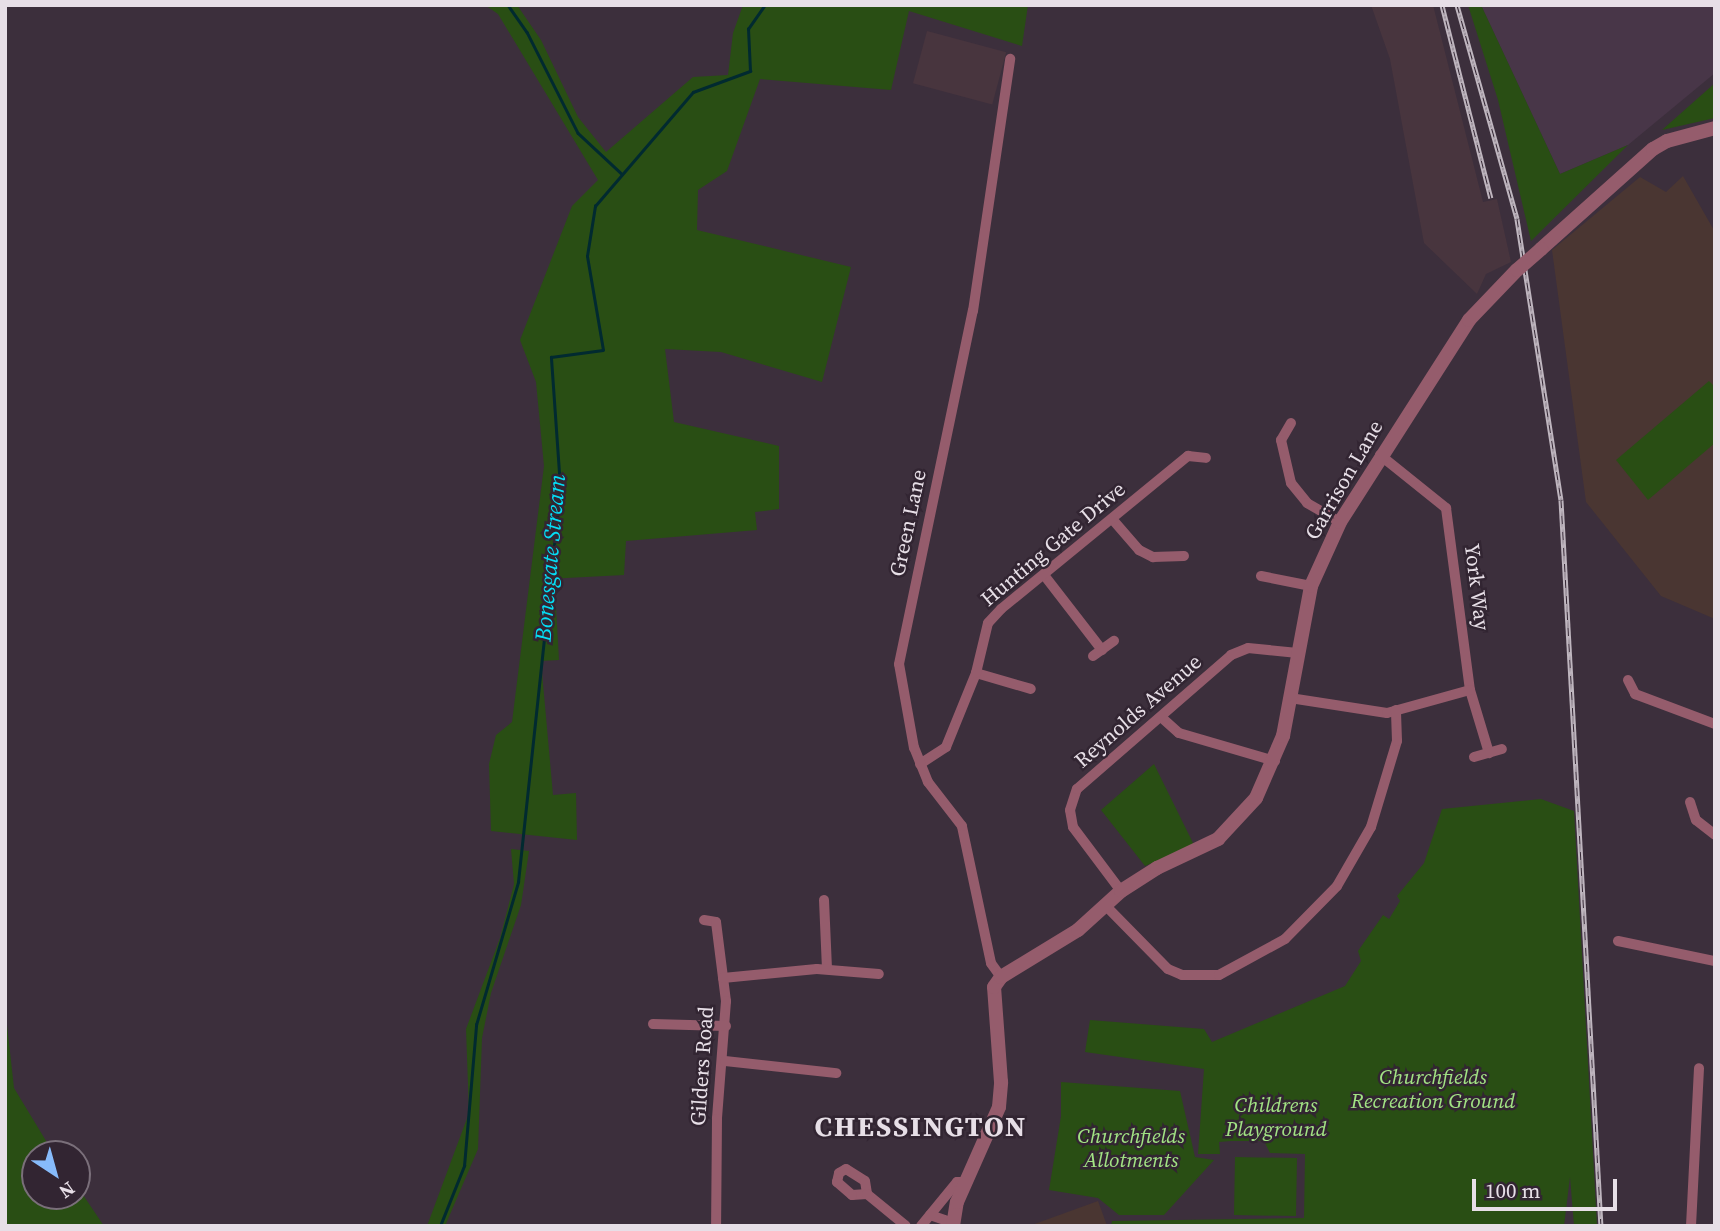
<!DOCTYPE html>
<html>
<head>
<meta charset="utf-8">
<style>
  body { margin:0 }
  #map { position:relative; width:1720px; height:1231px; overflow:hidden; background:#3c2f3c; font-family:"Source Serif 4",serif }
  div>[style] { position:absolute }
  .built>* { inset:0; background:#483648 }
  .industrial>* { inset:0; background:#48353e; transform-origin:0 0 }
  .education>* { inset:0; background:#4a3632; transform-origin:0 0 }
  .green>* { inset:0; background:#294e14; transform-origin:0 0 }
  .stream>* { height:2.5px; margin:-1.25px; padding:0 1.25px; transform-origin:1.25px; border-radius:1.25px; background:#012a30 }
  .minor>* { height:10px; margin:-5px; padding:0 5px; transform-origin:5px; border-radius:5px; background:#955c6c }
  .tertiary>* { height:14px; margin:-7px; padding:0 7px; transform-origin:7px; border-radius:7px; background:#955c6c }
  .rail>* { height:5px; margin-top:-2.5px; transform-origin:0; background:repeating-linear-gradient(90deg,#322532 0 8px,#bfb6bf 0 16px); box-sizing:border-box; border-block:2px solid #bfb6bf }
  .tertiary-bridge>* { height:14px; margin:-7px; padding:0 7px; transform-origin:7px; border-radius:7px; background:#955c6c }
  span { translate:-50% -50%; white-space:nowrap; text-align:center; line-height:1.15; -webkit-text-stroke:5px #322532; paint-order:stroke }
  .street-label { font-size:21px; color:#e7dfe7 }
  .park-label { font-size:21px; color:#a2e384; font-style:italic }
  .water-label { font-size:23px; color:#05ddf5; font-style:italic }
  .district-label { font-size:28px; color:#e7dfe7; font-weight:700; letter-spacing:2px }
  .frame { position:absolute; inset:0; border:7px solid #e7dfe7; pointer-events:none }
  .north { position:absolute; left:21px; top:1140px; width:70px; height:70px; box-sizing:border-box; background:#322532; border:2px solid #7a6f7a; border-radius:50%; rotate:144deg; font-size:19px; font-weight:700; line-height:28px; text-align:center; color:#e7dfe7 }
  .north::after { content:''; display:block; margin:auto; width:24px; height:32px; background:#87bbfb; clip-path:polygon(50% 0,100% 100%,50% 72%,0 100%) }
  .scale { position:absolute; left:1472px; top:1179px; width:145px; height:32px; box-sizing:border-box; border:4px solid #e7dfe7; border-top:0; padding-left:9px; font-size:21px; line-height:24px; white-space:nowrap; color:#e7dfe7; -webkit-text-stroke:5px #322532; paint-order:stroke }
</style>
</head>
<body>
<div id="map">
  <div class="built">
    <i style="clip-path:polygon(1481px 5px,1715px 5px,1715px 73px,1628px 145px,1560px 174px)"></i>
  </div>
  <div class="industrial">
    <i style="clip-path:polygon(1371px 5px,1433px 5px,1483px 202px,1497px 199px,1511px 262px,1486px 274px,1477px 294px,1424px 243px,1390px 59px)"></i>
    <i style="left:927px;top:31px;width:82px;height:54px;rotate:15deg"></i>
  </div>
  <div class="education">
    <i style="clip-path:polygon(1683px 176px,1715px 232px,1715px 619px,1661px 596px,1586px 502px,1552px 250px,1640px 177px,1666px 192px)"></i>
    <i style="left:1098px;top:1201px;width:27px;height:95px;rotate:70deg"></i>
  </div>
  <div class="green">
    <i style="clip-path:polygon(485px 5px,517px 5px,541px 40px,578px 117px,606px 152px,693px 77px,728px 75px,733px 33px,743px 5px,1028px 5px,1022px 46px,909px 11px,891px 90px,760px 79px,727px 171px,698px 190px,697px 230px,851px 267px,822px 382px,721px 352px,665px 349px,674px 422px,779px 446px,779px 509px,755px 512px,757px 530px,626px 541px,624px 575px,547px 579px,546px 607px,556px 607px,559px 660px,541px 661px,553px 795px,576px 793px,577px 840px,491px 831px,489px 764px,496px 735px,512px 722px,544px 466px,536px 382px,520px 340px,572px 206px,598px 180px,498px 14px)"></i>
    <i style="clip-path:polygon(1468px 5px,1481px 5px,1560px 174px,1628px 145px,1531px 241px,1498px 100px)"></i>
    <i style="clip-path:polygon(1715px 83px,1715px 118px,1662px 130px)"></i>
    <i style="clip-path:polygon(1709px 381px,1715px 387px,1715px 443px,1648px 500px,1616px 460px)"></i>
    <i style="clip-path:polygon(1154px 764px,1194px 845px,1145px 866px,1101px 810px)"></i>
    <i style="clip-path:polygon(1541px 799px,1574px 811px,1597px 1226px,1574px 1226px,1570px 1177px,1564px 1226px,1111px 1226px,1112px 1221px,1304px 1218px,1305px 1154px,1270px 1153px,1264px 1141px,1231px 1141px,1219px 1142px,1220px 1154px,1198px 1154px,1204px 1069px,1085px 1052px,1090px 1020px,1204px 1029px,1212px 1042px,1345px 986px,1361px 961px,1358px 951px,1383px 915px,1389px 919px,1400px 901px,1397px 896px,1424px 863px,1442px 809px)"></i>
    <i style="clip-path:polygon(511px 849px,529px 851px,521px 905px,491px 993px,482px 1038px,478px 1149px,445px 1226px,427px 1226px,469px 1113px,466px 1029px,500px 938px,514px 884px)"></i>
    <i style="clip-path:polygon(5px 1007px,14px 1088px,54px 1154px,35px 1154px,35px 1196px,77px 1196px,77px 1186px,104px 1226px,5px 1226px)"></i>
    <i style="clip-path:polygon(1061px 1082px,1180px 1091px,1195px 1157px,1214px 1160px,1164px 1215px,1119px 1215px,1098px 1198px,1049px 1190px,1061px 1116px)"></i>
    <i style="left:1235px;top:1157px;width:62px;height:58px;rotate:1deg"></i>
  </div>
  <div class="stream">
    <i style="left:508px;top:5px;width:33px;rotate:55deg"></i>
    <i style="left:527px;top:32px;width:113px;rotate:63.2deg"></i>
    <i style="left:578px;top:133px;width:60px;rotate:43deg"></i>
    <i style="left:440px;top:1226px;width:65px;rotate:-68.2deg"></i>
    <i style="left:464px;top:1166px;width:142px;rotate:-85.1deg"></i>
    <i style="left:476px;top:1025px;width:149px;rotate:-73.6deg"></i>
    <i style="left:518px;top:882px;width:397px;rotate:-83.9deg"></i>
    <i style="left:560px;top:487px;width:130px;rotate:-94deg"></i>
    <i style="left:551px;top:357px;width:52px;rotate:-7.7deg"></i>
    <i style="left:603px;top:350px;width:95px;rotate:-99.7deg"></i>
    <i style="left:587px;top:256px;width:51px;rotate:-80.9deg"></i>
    <i style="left:595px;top:206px;width:150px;rotate:-49.3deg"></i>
    <i style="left:693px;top:92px;width:61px;rotate:-20.2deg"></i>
    <i style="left:750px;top:71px;width:42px;rotate:-92.7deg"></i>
    <i style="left:748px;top:29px;width:29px;rotate:-55deg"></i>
  </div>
  <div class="minor">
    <i style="left:1291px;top:423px;width:20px;rotate:120deg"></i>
    <i style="left:1281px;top:440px;width:44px;rotate:76.9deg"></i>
    <i style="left:1291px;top:483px;width:26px;rotate:51deg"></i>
    <i style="left:1307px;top:503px;width:38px;rotate:30deg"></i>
    <i style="left:1380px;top:455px;width:85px;rotate:38.8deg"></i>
    <i style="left:1446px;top:508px;width:184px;rotate:82.5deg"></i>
    <i style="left:1470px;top:690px;width:66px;rotate:73.2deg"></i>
    <i style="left:1113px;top:520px;width:40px;rotate:49deg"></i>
    <i style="left:1139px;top:550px;width:16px;rotate:27deg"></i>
    <i style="left:1153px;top:557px;width:31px;rotate:-2deg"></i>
    <i style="left:1044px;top:575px;width:95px;rotate:52.3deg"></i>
    <i style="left:1261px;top:576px;width:51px;rotate:11.3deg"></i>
    <i style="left:1093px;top:656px;width:26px;rotate:-36deg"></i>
    <i style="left:976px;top:673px;width:57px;rotate:16.2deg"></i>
    <i style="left:1628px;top:680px;width:16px;rotate:63deg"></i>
    <i style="left:1635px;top:694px;width:85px;rotate:20.6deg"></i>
    <i style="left:1290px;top:698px;width:98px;rotate:8.8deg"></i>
    <i style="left:1387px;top:713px;width:86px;rotate:-15.5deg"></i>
    <i style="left:1161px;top:717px;width:24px;rotate:42deg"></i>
    <i style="left:1179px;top:733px;width:100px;rotate:16.3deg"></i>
    <i style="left:1474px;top:757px;width:29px;rotate:-16deg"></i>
    <i style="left:920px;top:764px;width:31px;rotate:-33deg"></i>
    <i style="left:946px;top:747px;width:80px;rotate:-67.9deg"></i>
    <i style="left:976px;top:673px;width:51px;rotate:-76.5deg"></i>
    <i style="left:988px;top:623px;width:19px;rotate:-47deg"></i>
    <i style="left:1001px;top:609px;width:242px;rotate:-39.3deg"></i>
    <i style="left:1188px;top:456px;width:18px;rotate:6deg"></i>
    <i style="left:1690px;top:802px;width:19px;rotate:72deg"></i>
    <i style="left:1696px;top:820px;width:24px;rotate:38deg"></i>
    <i style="left:1121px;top:891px;width:80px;rotate:-126.9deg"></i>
    <i style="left:1073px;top:827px;width:17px;rotate:-100deg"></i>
    <i style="left:1070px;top:810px;width:22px;rotate:-72deg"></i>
    <i style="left:1077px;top:789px;width:204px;rotate:-41deg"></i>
    <i style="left:1231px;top:655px;width:18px;rotate:-22deg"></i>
    <i style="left:1248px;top:648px;width:50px;rotate:5.7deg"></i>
    <i style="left:824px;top:900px;width:68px;rotate:87.5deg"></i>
    <i style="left:1105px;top:905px;width:90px;rotate:45.5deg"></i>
    <i style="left:1168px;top:969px;width:15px;rotate:23deg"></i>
    <i style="left:1182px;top:975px;width:37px"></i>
    <i style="left:1219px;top:975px;width:75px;rotate:-28.6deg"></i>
    <i style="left:1285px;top:939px;width:74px;rotate:-45.5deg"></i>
    <i style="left:1337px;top:886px;width:68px;rotate:-60deg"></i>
    <i style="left:1371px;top:827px;width:90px;rotate:-73.2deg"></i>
    <i style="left:1397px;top:741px;width:31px;rotate:-92deg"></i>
    <i style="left:704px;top:920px;width:12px;rotate:9deg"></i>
    <i style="left:716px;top:922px;width:80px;rotate:82.8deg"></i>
    <i style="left:726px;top:1001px;width:118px;rotate:94.4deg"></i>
    <i style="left:717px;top:1119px;width:107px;rotate:90.5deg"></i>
    <i style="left:1618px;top:941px;width:99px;rotate:11.7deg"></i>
    <i style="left:1001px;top:977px;width:17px;rotate:-126deg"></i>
    <i style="left:991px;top:963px;width:140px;rotate:-102deg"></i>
    <i style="left:962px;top:826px;width:56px;rotate:-127.7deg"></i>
    <i style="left:928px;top:782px;width:37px;rotate:-112deg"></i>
    <i style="left:914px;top:748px;width:85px;rotate:-100.1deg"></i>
    <i style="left:899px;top:664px;width:361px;rotate:-78.2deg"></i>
    <i style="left:973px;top:311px;width:255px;rotate:-81.6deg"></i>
    <i style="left:723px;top:978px;width:94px;rotate:-5.5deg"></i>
    <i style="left:817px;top:969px;width:62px;rotate:4.6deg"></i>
    <i style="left:653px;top:1024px;width:73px;rotate:1.6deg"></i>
    <i style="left:725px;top:1061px;width:112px;rotate:6.2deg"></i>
    <i style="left:846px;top:1169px;width:22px;rotate:32deg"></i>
    <i style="left:865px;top:1181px;width:13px;rotate:81deg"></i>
    <i style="left:867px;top:1194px;width:15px;rotate:176deg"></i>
    <i style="left:852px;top:1195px;width:20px;rotate:-139deg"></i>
    <i style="left:837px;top:1182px;width:9px;rotate:-77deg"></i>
    <i style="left:839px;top:1173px;width:8px;rotate:-30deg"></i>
    <i style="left:867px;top:1194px;width:50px;rotate:39.4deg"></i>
    <i style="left:930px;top:1215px;width:24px;rotate:19deg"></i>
    <i style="left:921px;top:1226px;width:57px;rotate:-50.7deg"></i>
    <i style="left:957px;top:1182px;width:10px"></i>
    <i style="left:1691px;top:1226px;width:158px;rotate:-87.1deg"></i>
  </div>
  <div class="tertiary">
    <i style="left:1541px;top:249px;width:150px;rotate:-41.8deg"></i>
    <i style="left:1653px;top:149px;width:16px;rotate:-30deg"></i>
    <i style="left:1667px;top:141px;width:50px;rotate:-15.2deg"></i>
    <i style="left:953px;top:1226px;width:24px;rotate:-81deg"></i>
    <i style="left:957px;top:1202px;width:104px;rotate:-66.1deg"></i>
    <i style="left:999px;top:1107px;width:25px;rotate:-85deg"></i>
    <i style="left:1001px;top:1082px;width:95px;rotate:-94.2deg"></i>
    <i style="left:994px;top:987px;width:12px;rotate:-55deg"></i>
    <i style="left:1001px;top:977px;width:90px;rotate:-31.4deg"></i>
    <i style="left:1078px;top:930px;width:58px;rotate:-42.2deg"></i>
    <i style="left:1121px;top:891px;width:43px;rotate:-32.6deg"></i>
    <i style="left:1157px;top:868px;width:68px;rotate:-25.4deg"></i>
    <i style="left:1218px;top:839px;width:56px;rotate:-47.2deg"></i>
    <i style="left:1256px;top:798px;width:68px;rotate:-66.5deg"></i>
    <i style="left:1283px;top:736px;width:153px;rotate:-79.4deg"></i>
    <i style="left:1311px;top:586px;width:70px;rotate:-65.6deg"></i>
    <i style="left:1340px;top:522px;width:240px;rotate:-57.4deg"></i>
    <i style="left:1469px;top:320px;width:69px;rotate:-46.2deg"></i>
  </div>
  <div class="rail">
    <i style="left:1442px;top:5px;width:199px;rotate:75.8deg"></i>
    <i style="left:1457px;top:5px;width:222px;rotate:74.3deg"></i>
    <i style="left:1517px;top:219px;width:284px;rotate:81.1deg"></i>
    <i style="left:1561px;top:500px;width:727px;rotate:86.85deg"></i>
  </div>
  <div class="tertiary-bridge">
    <i style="left:1517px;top:270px;width:32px;rotate:-41deg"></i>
  </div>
  <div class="street-label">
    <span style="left:1344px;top:480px;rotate:-60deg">Garrison Lane</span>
    <span style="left:908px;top:523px;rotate:-78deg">Green Lane</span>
    <span style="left:1053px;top:544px;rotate:-40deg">Hunting Gate Drive</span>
    <span style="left:1477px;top:587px;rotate:83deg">York Way</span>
    <span style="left:1138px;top:711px;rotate:-41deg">Reynolds Avenue</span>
    <span style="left:702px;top:1066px;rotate:-86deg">Gilders Road</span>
  </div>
  <div class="park-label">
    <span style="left:1433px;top:1089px">Churchfields<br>Recreation Ground</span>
    <span style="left:1276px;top:1117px">Childrens<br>Playground</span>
    <span style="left:1131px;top:1148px">Churchfields<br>Allotments</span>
  </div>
  <div class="water-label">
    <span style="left:550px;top:558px;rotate:-85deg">Bonesgate Stream</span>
  </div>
  <div class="district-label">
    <span style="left:921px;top:1126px">CHESSINGTON</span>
  </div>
  <div class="frame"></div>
  <div class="north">N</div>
  <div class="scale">100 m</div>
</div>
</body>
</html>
